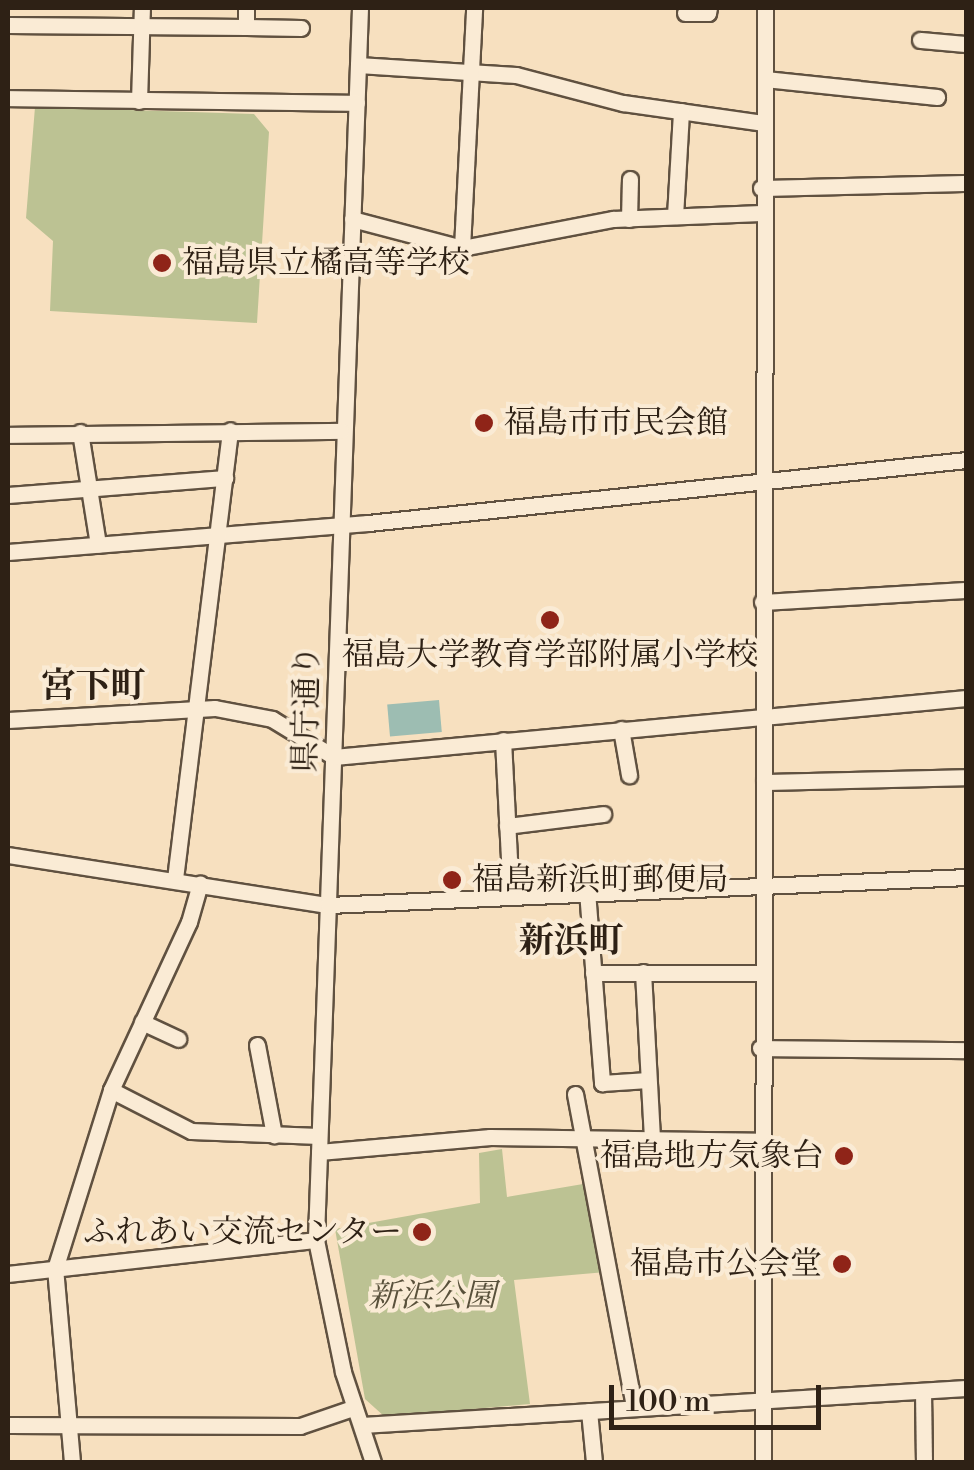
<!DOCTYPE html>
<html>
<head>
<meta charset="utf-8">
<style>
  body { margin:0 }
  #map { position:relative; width:974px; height:1470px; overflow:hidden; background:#f7e0bf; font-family:"Libre Bodoni","Noto Serif JP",serif }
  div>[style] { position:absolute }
  .green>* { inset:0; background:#bcc293 }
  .water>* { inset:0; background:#9dbdb2; transform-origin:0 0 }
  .roads { filter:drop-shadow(2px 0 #605140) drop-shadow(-2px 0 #605140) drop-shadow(0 2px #605140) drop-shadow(0 -2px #605140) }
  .minor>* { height:15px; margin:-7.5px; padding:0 7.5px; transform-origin:7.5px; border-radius:7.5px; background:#faebd5 }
  .dots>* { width:28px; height:28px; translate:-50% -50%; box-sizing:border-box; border:5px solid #faebd5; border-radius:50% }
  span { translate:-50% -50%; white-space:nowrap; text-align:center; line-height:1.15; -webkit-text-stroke:8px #faebd5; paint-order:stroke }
  .poi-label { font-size:32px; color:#2e2115 }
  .left { translate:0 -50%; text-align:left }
  .right { translate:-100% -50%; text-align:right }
  .street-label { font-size:32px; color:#2e2115 }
  .park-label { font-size:32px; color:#59513b; font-style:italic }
  .neighbourhood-label { font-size:35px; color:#2e2115; font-weight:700 }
  .frame { position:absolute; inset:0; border:10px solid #2e2115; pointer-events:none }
  .scale { position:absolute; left:609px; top:1385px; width:212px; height:45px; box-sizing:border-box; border:5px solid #2e2115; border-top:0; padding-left:12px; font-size:30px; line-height:35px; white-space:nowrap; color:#2e2115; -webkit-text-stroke:8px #faebd5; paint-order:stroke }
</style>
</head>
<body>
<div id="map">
  <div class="green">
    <i style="clip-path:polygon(35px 107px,254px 114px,269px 132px,257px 323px,50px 311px,53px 241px,26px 218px)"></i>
    <i style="clip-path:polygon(502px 1149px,507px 1197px,589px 1183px,606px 1272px,514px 1280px,530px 1404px,385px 1417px,365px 1399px,335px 1229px,480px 1203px,479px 1153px)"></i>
  </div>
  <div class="water">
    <i style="left:439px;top:700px;width:32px;height:52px;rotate:85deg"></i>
  </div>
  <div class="roads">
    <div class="minor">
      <i style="left:360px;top:8px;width:1233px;rotate:92.05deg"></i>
      <i style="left:316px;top:1240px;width:135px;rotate:78.4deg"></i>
      <i style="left:343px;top:1372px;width:95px;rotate:71.6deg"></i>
      <i style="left:685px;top:13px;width:23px"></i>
      <i style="left:708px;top:13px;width:5px;rotate:-79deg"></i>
      <i style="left:8px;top:25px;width:238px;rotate:0.5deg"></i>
      <i style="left:246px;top:27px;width:19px;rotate:-90deg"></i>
      <i style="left:246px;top:27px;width:55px;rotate:1deg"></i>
      <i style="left:920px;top:40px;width:46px;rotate:5deg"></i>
      <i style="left:358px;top:65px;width:158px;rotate:3.6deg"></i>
      <i style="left:516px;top:75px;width:111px;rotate:14.7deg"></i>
      <i style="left:623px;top:103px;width:141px;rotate:8.1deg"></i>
      <i style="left:765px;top:79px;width:173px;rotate:6deg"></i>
      <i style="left:8px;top:98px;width:349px;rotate:0.8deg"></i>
      <i style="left:139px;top:101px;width:93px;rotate:-88.2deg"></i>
      <i style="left:761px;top:188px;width:205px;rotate:-1.4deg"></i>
      <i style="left:675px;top:216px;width:105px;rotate:-86.7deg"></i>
      <i style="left:352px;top:219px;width:114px;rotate:14.8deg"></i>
      <i style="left:462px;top:248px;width:154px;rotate:-10.9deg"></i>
      <i style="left:613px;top:219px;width:148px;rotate:-2.3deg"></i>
      <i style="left:629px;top:219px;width:40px;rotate:-88.6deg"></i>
      <i style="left:462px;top:248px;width:240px;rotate:-87.1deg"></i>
      <i style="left:80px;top:432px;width:114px;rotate:80.9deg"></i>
      <i style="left:8px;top:435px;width:333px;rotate:-0.7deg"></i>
      <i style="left:8px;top:495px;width:218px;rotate:-4.5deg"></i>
      <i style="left:8px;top:552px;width:361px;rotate:-4.6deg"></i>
      <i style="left:368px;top:523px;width:601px;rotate:-6.01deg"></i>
      <i style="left:762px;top:602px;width:204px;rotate:-3.4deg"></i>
      <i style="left:8px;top:720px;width:207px;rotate:-3.3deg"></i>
      <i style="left:215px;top:708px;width:58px;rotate:10.9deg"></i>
      <i style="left:272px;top:719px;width:73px;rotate:31.5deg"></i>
      <i style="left:334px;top:757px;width:635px;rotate:-5.33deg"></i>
      <i style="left:621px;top:729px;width:47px;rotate:80.1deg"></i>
      <i style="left:503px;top:740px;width:157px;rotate:87.1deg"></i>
      <i style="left:764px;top:782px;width:202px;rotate:-1.4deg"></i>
      <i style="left:507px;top:826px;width:97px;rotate:-7.1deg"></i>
      <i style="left:8px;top:855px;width:324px;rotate:8.9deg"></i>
      <i style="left:328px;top:905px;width:639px;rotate:-2.51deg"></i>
      <i style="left:175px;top:879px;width:452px;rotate:-83deg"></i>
      <i style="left:587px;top:891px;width:193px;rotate:85.5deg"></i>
      <i style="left:602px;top:1083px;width:46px;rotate:-3.7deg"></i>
      <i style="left:643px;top:972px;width:166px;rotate:86.9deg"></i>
      <i style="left:593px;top:973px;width:167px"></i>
      <i style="left:142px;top:1022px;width:40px;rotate:25deg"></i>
      <i style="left:257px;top:1045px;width:92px;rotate:79.3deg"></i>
      <i style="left:760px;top:1048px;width:206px;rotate:0.6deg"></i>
      <i style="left:111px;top:1090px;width:90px;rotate:27.1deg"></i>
      <i style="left:191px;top:1131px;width:128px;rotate:2.2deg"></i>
      <i style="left:575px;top:1094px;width:319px;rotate:79.3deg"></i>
      <i style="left:319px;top:1152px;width:172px;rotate:-5deg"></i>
      <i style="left:490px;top:1137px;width:270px;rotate:0.8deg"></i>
      <i style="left:8px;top:1274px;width:310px;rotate:-6.3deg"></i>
      <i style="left:923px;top:1391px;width:71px;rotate:89.2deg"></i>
      <i style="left:589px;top:1411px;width:51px;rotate:84.4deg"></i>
      <i style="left:8px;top:1425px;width:292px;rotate:0.2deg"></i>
      <i style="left:300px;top:1426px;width:56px;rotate:-18.8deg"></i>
      <i style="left:362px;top:1425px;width:605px;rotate:-3.51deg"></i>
      <i style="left:72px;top:1462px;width:194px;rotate:-95deg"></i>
      <i style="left:55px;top:1269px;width:188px;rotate:-72.6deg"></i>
      <i style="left:111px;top:1090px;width:185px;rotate:-65.1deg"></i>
      <i style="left:189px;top:922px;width:40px;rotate:-74deg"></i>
      <i style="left:763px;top:1462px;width:1454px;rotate:-89.92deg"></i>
    </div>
  </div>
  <div class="dots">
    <i style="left:162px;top:263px;background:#8f2418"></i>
    <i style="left:484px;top:423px;background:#8f2418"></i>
    <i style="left:550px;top:620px;background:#8f2418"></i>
    <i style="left:452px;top:880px;background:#8f2418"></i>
    <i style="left:844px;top:1156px;background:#8f2418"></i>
    <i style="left:422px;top:1232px;background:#8f2418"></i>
    <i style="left:842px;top:1264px;background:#8f2418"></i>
  </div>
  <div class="poi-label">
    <span class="left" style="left:182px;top:263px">福島県立橘高等学校</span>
    <span class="left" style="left:504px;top:423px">福島市市民会館</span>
    <span style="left:550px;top:655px">福島大学教育学部附属小学校</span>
    <span class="left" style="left:472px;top:880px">福島新浜町郵便局</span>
    <span class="right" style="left:824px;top:1156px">福島地方気象台</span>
    <span class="right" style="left:402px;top:1232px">ふれあい交流センター</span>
    <span class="right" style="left:822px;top:1264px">福島市公会堂</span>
  </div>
  <div class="street-label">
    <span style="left:307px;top:709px;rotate:-89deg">県庁通り</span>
  </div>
  <div class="park-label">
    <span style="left:432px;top:1296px">新浜公園</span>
  </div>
  <div class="neighbourhood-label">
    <span style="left:93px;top:687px">宮下町</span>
    <span style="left:571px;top:942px">新浜町</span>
  </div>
  <div class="frame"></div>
  <div class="scale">100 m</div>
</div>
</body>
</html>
